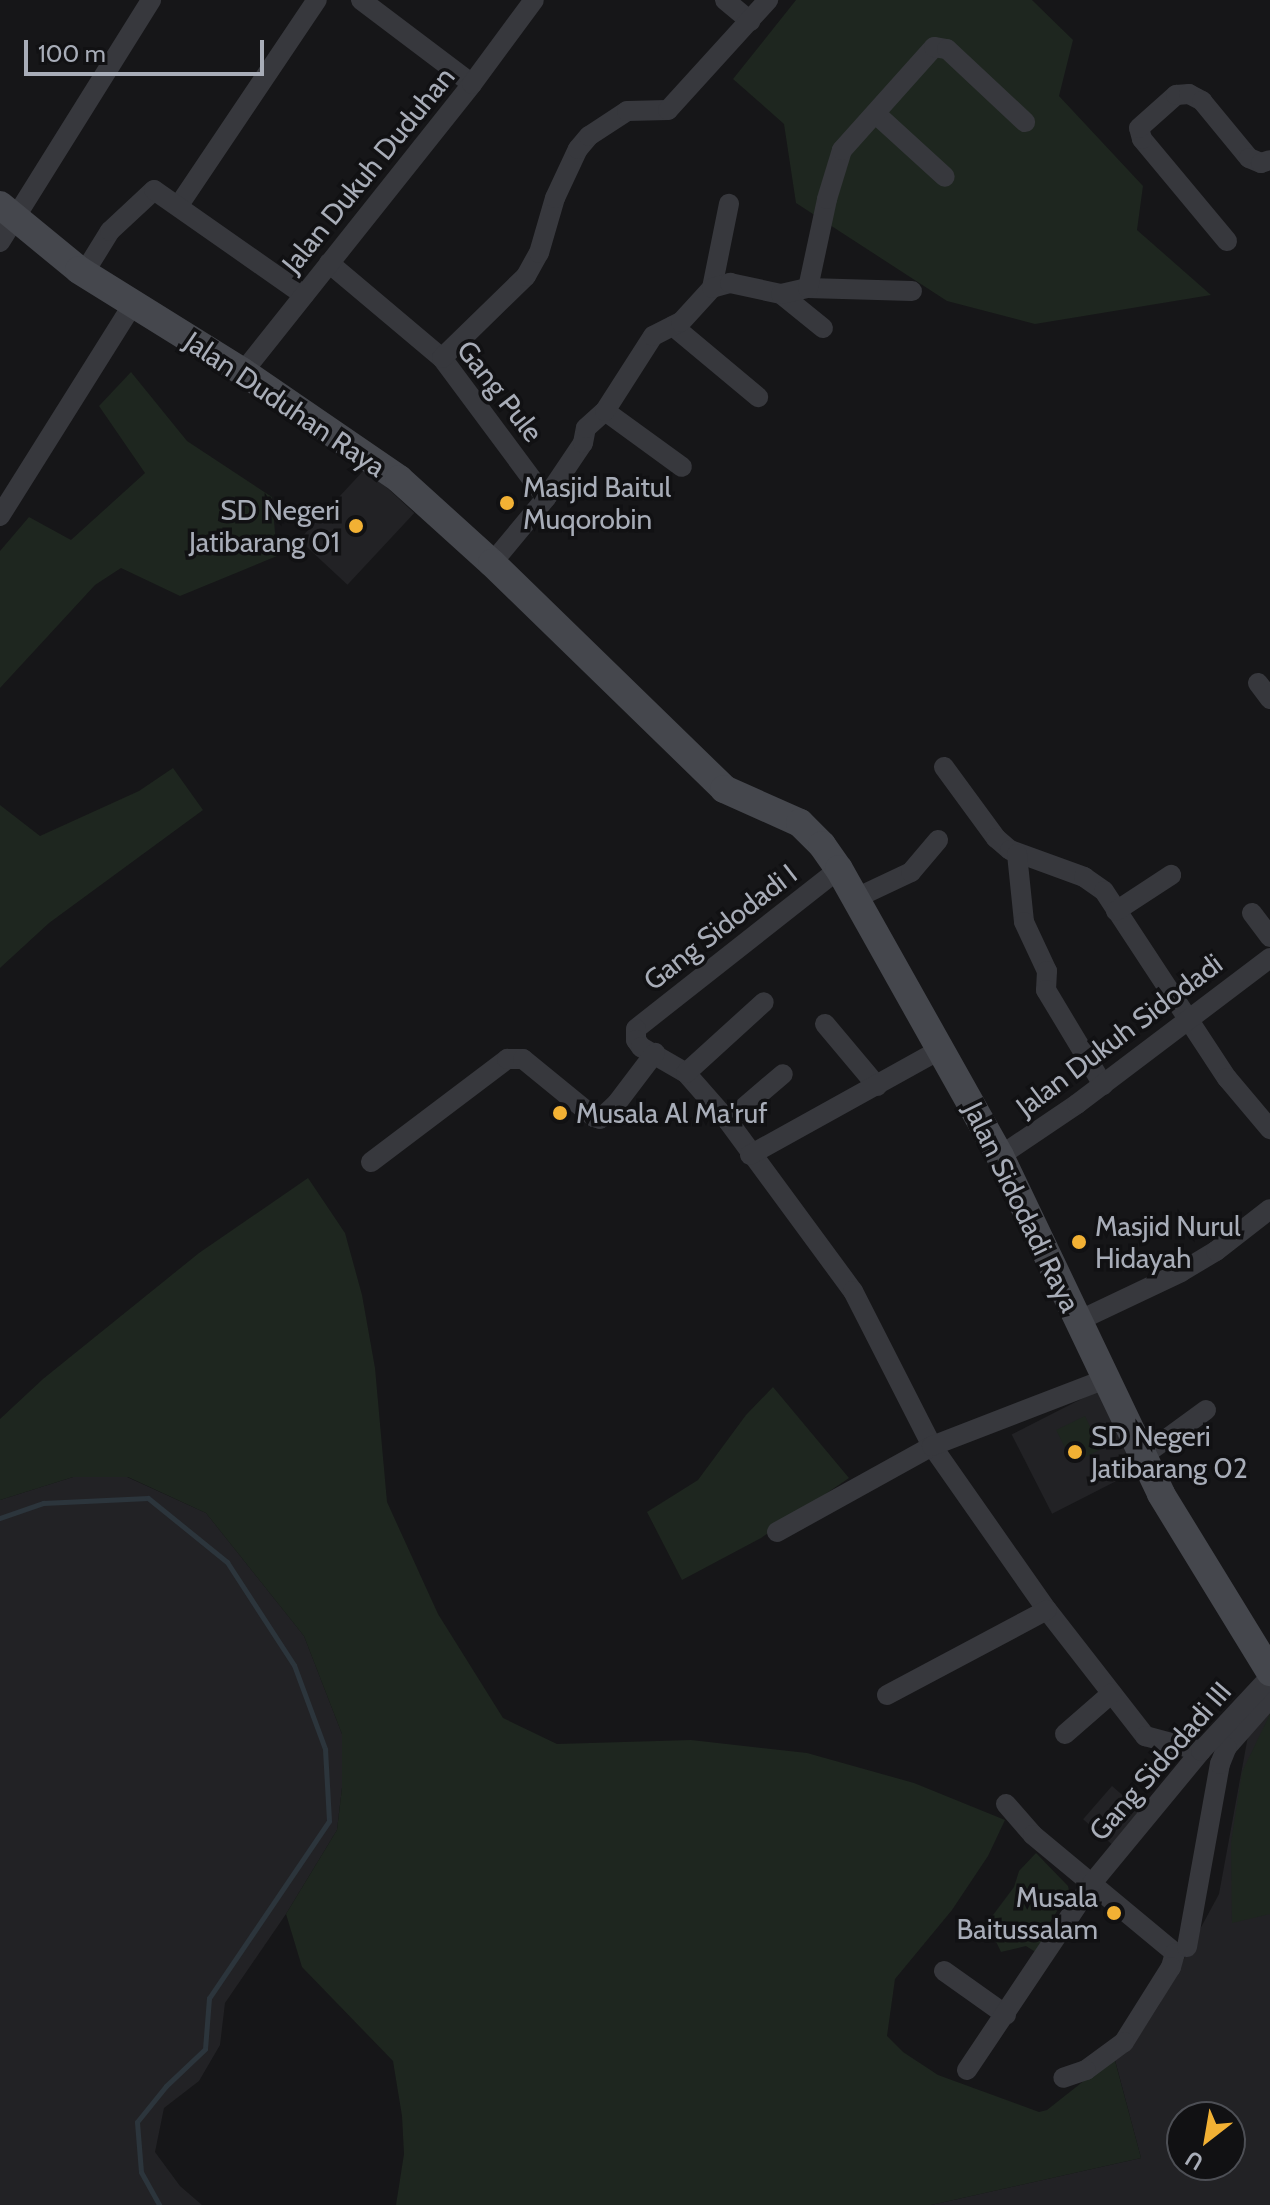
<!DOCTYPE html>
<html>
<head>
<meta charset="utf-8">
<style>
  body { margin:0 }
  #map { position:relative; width:1270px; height:2205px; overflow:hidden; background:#161618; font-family:Cabin,sans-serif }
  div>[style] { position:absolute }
  .built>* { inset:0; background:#222225; transform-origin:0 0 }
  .green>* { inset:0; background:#1e261f; transform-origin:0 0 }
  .stream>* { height:5px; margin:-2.5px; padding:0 2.5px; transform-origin:2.5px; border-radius:2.5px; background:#2c353c }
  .street>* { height:20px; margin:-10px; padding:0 10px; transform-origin:10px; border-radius:10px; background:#37383d }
  .secondary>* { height:28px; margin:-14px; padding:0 14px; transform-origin:14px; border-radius:14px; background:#45474d }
  .dots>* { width:22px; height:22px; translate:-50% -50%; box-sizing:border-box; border:4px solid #111113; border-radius:50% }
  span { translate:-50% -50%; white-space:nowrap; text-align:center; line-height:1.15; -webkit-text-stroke:7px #111113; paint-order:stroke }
  .street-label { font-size:28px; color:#a8adb8 }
  .poi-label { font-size:28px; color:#a8adb8 }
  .left { translate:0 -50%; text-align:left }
  .right { translate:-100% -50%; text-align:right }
  .north { position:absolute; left:1166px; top:2101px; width:80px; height:80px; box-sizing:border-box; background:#111113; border:2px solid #4d4f55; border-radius:50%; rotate:211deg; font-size:22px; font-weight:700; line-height:32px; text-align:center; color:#a8adb8 }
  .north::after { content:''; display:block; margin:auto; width:28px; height:36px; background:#f2b134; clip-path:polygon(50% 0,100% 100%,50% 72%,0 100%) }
  .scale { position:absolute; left:24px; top:40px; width:240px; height:36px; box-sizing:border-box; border:4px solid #a8adb8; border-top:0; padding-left:10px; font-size:24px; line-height:28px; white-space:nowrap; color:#a8adb8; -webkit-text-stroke:6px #111113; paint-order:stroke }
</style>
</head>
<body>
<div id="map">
  <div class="built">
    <i style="left:366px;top:468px;width:66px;height:98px;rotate:43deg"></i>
    <i style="left:1099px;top:1390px;width:89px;height:98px;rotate:63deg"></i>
    <i style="clip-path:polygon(73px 1477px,127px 1477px,206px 1513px,304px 1636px,342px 1734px,342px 1788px,337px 1830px,286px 1914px,225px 2003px,220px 2045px,199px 2081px,164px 2108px,155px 2152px,180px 2186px,202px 2205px,0 2205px,0 1500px)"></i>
    <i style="clip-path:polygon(evenodd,1270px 1688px,1270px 2205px,931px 2205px,1141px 2158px,1115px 2060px,1141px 2033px,1159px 2005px,1219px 1894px,1250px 1725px,1270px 1688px,1182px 2117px,1230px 2117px,1230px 2165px,1182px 2165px,1182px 2117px)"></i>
    <i style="left:1112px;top:1786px;width:43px;height:44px;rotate:41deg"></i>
  </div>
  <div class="green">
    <i style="clip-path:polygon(796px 0,1032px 0,1073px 40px,1059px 96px,1143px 186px,1137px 230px,1211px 295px,1035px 324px,947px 301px,796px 203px,784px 124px,733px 79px)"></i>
    <i style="clip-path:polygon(131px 372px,187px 441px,272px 497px,277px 556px,180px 596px,121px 568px,95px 585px,0 688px,0 551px,29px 517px,71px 540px,145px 473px,99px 406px)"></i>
    <i style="clip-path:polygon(173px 768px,203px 810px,49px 923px,0 968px,0 805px,40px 836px,139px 791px)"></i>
    <i style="clip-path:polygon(308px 1178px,345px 1233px,362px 1295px,375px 1368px,387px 1502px,438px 1614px,503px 1718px,557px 1744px,691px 1740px,807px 1753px,914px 1783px,1005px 1820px,988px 1856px,952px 1910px,895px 1979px,887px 2036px,903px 2052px,938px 2075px,1039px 2112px,1047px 2110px,1114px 2057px,1141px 2158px,931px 2205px,396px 2205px,404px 2154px,402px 2116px,393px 2061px,302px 1967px,286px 1914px,337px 1830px,342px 1788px,342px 1734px,304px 1636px,206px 1513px,128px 1477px,73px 1477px,0 1500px,0 1419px,43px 1379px,199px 1253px)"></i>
    <i style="clip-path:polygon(773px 1387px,849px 1478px,761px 1538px,682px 1580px,647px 1512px,698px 1480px,746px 1415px)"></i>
    <i style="left:1085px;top:1416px;width:37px;height:32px;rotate:64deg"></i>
    <i style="clip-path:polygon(1270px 1714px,1270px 1914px,1232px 1923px,1231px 1843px,1242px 1772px)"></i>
    <i style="clip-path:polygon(1036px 1853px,1068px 1886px,1071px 1899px,1059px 1908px,1044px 1932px,1054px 1942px,1045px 1958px,1026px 1946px,1001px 1952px,987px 1923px,1014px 1887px,1019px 1871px)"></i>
  </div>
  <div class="stream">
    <i style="left:0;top:1518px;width:46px;rotate:-19.2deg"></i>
    <i style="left:43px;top:1503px;width:105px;rotate:-2.7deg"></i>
    <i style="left:148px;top:1498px;width:102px;rotate:39deg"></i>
    <i style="left:227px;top:1562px;width:123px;rotate:57deg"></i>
    <i style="left:294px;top:1665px;width:90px;rotate:69.7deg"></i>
    <i style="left:325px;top:1749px;width:72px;rotate:86.8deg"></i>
    <i style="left:329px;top:1821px;width:214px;rotate:124.1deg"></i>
    <i style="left:209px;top:1998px;width:51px;rotate:94.5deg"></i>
    <i style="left:205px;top:2049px;width:54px;rotate:136.5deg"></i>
    <i style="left:166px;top:2086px;width:46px;rotate:128.9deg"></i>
    <i style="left:137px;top:2122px;width:50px;rotate:85.4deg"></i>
    <i style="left:141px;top:2172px;width:38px;rotate:61deg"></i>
  </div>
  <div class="street">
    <i style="left:361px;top:0;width:139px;rotate:37.1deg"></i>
    <i style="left:725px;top:0;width:33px;rotate:40deg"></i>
    <i style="left:876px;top:114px;width:93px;rotate:42.4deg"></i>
    <i style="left:179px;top:205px;width:247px;rotate:-56.1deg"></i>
    <i style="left:1227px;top:241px;width:133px;rotate:-129.8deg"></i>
    <i style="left:1142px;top:139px;width:11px;rotate:-105deg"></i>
    <i style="left:1139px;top:128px;width:50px;rotate:-41.7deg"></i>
    <i style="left:1176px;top:95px;width:13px;rotate:-4deg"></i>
    <i style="left:1189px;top:94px;width:15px;rotate:28deg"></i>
    <i style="left:1202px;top:101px;width:74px;rotate:50.5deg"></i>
    <i style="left:1249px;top:158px;width:13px;rotate:23deg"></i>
    <i style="left:1261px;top:163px;width:9px;rotate:-18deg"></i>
    <i style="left:0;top:242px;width:285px;rotate:-58deg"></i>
    <i style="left:329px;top:263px;width:148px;rotate:40.1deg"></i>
    <i style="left:442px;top:358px;width:174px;rotate:53.4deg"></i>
    <i style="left:84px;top:273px;width:49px;rotate:-58.2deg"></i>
    <i style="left:110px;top:231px;width:60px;rotate:-43deg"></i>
    <i style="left:154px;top:190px;width:183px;rotate:35deg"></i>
    <i style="left:712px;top:288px;width:86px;rotate:-78.6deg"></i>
    <i style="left:808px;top:288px;width:104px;rotate:1.7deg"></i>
    <i style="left:781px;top:294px;width:54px;rotate:39deg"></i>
    <i style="left:673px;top:326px;width:111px;rotate:39.9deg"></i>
    <i style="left:442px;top:358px;width:117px;rotate:-44.3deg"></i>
    <i style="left:526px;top:276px;width:26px;rotate:-61deg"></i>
    <i style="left:539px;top:253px;width:57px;rotate:-73.8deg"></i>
    <i style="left:555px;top:198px;width:54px;rotate:-64.9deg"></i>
    <i style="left:578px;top:149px;width:17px;rotate:-50deg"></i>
    <i style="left:589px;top:136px;width:45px;rotate:-33.3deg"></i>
    <i style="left:627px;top:111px;width:41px;rotate:-1.4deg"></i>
    <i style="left:668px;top:110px;width:149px;rotate:-47.7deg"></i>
    <i style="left:243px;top:372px;width:368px;rotate:-51.5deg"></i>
    <i style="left:472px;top:84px;width:104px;rotate:-53.6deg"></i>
    <i style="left:605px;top:411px;width:95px;rotate:36deg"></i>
    <i style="left:0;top:516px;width:250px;rotate:-57.9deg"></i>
    <i style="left:492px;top:563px;width:85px;rotate:-50.3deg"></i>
    <i style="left:546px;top:498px;width:66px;rotate:-56.1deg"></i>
    <i style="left:583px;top:443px;width:15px;rotate:-79deg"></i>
    <i style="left:586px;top:428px;width:25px;rotate:-42deg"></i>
    <i style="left:605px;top:411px;width:89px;rotate:-57.4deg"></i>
    <i style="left:653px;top:336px;width:31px;rotate:-27deg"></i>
    <i style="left:681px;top:322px;width:46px;rotate:-47.6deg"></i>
    <i style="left:712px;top:288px;width:19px;rotate:-16deg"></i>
    <i style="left:730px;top:283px;width:52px;rotate:12.2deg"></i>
    <i style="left:781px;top:294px;width:28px;rotate:-13deg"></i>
    <i style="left:808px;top:288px;width:91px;rotate:-77.9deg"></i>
    <i style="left:827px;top:199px;width:51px;rotate:-73deg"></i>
    <i style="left:842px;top:150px;width:138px;rotate:-48.2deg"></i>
    <i style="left:934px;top:47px;width:13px;rotate:9deg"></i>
    <i style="left:947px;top:49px;width:107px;rotate:43.1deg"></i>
    <i style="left:1258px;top:683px;width:20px;rotate:53deg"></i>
    <i style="left:944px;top:767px;width:88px;rotate:53.8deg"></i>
    <i style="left:996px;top:838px;width:18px;rotate:41deg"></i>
    <i style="left:1010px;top:850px;width:79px;rotate:20deg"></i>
    <i style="left:1084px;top:877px;width:24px;rotate:35deg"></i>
    <i style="left:1104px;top:891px;width:224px;rotate:56.7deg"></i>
    <i style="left:1227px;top:1078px;width:67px;rotate:49.9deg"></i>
    <i style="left:1017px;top:854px;width:68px;rotate:84.1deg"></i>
    <i style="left:1024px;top:922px;width:54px;rotate:64.9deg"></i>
    <i style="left:1047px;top:971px;width:19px;rotate:93deg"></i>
    <i style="left:1046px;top:990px;width:111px;rotate:59deg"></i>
    <i style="left:839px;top:869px;width:258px;rotate:141.8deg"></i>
    <i style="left:636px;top:1029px;width:11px;rotate:90deg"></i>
    <i style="left:636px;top:1040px;width:9px;rotate:54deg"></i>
    <i style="left:641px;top:1047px;width:52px;rotate:30deg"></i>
    <i style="left:686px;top:1073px;width:64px;rotate:48.8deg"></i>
    <i style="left:728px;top:1121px;width:211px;rotate:53.7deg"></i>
    <i style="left:853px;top:1291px;width:174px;rotate:63deg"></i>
    <i style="left:932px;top:1446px;width:200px;rotate:55deg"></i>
    <i style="left:1047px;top:1610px;width:160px;rotate:52.1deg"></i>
    <i style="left:1145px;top:1736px;width:58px;rotate:15deg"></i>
    <i style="left:856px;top:898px;width:61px;rotate:-25.3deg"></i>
    <i style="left:911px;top:872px;width:42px;rotate:-49.8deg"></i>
    <i style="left:1116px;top:911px;width:66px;rotate:-33.2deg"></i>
    <i style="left:1252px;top:913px;width:30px;rotate:53deg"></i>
    <i style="left:825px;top:1024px;width:81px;rotate:50deg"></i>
    <i style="left:686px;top:1073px;width:105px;rotate:-42.3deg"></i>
    <i style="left:728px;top:1121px;width:72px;rotate:-40.5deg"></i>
    <i style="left:750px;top:1155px;width:218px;rotate:-29deg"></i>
    <i style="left:1000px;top:1156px;width:93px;rotate:-34deg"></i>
    <i style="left:1077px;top:1104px;width:242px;rotate:-37.1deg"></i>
    <i style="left:371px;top:1162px;width:171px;rotate:-37.1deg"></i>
    <i style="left:507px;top:1059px;width:16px"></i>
    <i style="left:523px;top:1059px;width:92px;rotate:39.2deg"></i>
    <i style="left:594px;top:1117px;width:6px;rotate:18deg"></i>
    <i style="left:600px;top:1119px;width:23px;rotate:-43deg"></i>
    <i style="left:617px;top:1103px;width:63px;rotate:-52.8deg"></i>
    <i style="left:1078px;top:1321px;width:114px;rotate:-25.4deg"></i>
    <i style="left:1181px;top:1272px;width:41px;rotate:-31deg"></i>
    <i style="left:1216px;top:1251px;width:68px;rotate:-37.9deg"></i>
    <i style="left:1143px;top:1456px;width:78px;rotate:-36.1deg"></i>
    <i style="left:777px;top:1532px;width:177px;rotate:-29deg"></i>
    <i style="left:932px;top:1446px;width:186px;rotate:-21.1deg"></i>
    <i style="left:887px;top:1695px;width:181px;rotate:-28deg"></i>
    <i style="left:1065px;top:1734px;width:62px;rotate:-41.1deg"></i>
    <i style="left:1219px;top:1741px;width:10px;rotate:37deg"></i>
    <i style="left:1227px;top:1747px;width:65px;rotate:-48.7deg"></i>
    <i style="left:1006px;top:1804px;width:41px;rotate:48.9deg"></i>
    <i style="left:1033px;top:1835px;width:185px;rotate:39.7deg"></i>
    <i style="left:1175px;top:1953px;width:15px;rotate:106deg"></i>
    <i style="left:1171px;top:1967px;width:89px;rotate:122.1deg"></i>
    <i style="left:1124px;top:2042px;width:47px;rotate:143.6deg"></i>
    <i style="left:1086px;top:2070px;width:24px;rotate:161deg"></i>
    <i style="left:1187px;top:1947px;width:186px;rotate:-79.8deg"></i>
    <i style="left:1220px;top:1764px;width:18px;rotate:-68deg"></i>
    <i style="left:944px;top:1971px;width:76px;rotate:35.4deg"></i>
    <i style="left:967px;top:2070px;width:226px;rotate:-56.2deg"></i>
    <i style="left:1093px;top:1882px;width:170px;rotate:-50.5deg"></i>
    <i style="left:1201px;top:1751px;width:101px;rotate:-47deg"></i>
  </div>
  <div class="secondary">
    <i style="left:0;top:205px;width:102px;rotate:39.4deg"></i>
    <i style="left:79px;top:270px;width:193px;rotate:31.9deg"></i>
    <i style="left:243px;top:372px;width:189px;rotate:34.4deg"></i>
    <i style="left:399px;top:479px;width:125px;rotate:42.1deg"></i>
    <i style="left:492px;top:563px;width:324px;rotate:44.2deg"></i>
    <i style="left:724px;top:789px;width:83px;rotate:24.1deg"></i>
    <i style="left:800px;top:823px;width:31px;rotate:45deg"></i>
    <i style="left:822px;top:845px;width:29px;rotate:55deg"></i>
    <i style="left:839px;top:869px;width:329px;rotate:60.7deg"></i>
    <i style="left:1000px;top:1156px;width:374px;rotate:64.5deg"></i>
    <i style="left:1161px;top:1494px;width:209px;rotate:58.5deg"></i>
  </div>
  <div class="dots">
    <i style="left:507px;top:503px;background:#f2b134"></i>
    <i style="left:356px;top:526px;background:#f2b134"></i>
    <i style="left:560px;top:1113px;background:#f2b134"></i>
    <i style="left:1079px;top:1242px;background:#f2b134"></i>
    <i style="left:1075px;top:1452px;background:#f2b134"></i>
    <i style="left:1114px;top:1913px;background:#f2b134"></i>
  </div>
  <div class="street-label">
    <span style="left:368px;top:170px;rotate:-51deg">Jalan Dukuh Duduhan</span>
    <span style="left:500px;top:391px;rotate:52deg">Gang Pule</span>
    <span style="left:285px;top:404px;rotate:34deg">Jalan Duduhan Raya</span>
    <span style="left:720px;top:927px;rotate:-38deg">Gang Sidodadi I</span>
    <span style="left:1119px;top:1035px;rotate:-37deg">Jalan Dukuh Sidodadi</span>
    <span style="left:1022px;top:1207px;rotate:64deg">Jalan Sidodadi Raya</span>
    <span style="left:1160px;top:1761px;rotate:-49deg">Gang Sidodadi III</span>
  </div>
  <div class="poi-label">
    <span class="left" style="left:523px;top:503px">Masjid Baitul<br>Muqorobin</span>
    <span class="right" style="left:340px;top:526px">SD Negeri<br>Jatibarang 01</span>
    <span class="left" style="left:576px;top:1113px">Musala Al Ma'ruf</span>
    <span class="left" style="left:1095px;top:1242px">Masjid Nurul<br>Hidayah</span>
    <span class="left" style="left:1091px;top:1452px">SD Negeri<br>Jatibarang 02</span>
    <span class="right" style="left:1098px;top:1913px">Musala<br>Baitussalam</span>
  </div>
  <div class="north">U</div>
  <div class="scale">100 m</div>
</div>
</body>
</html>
